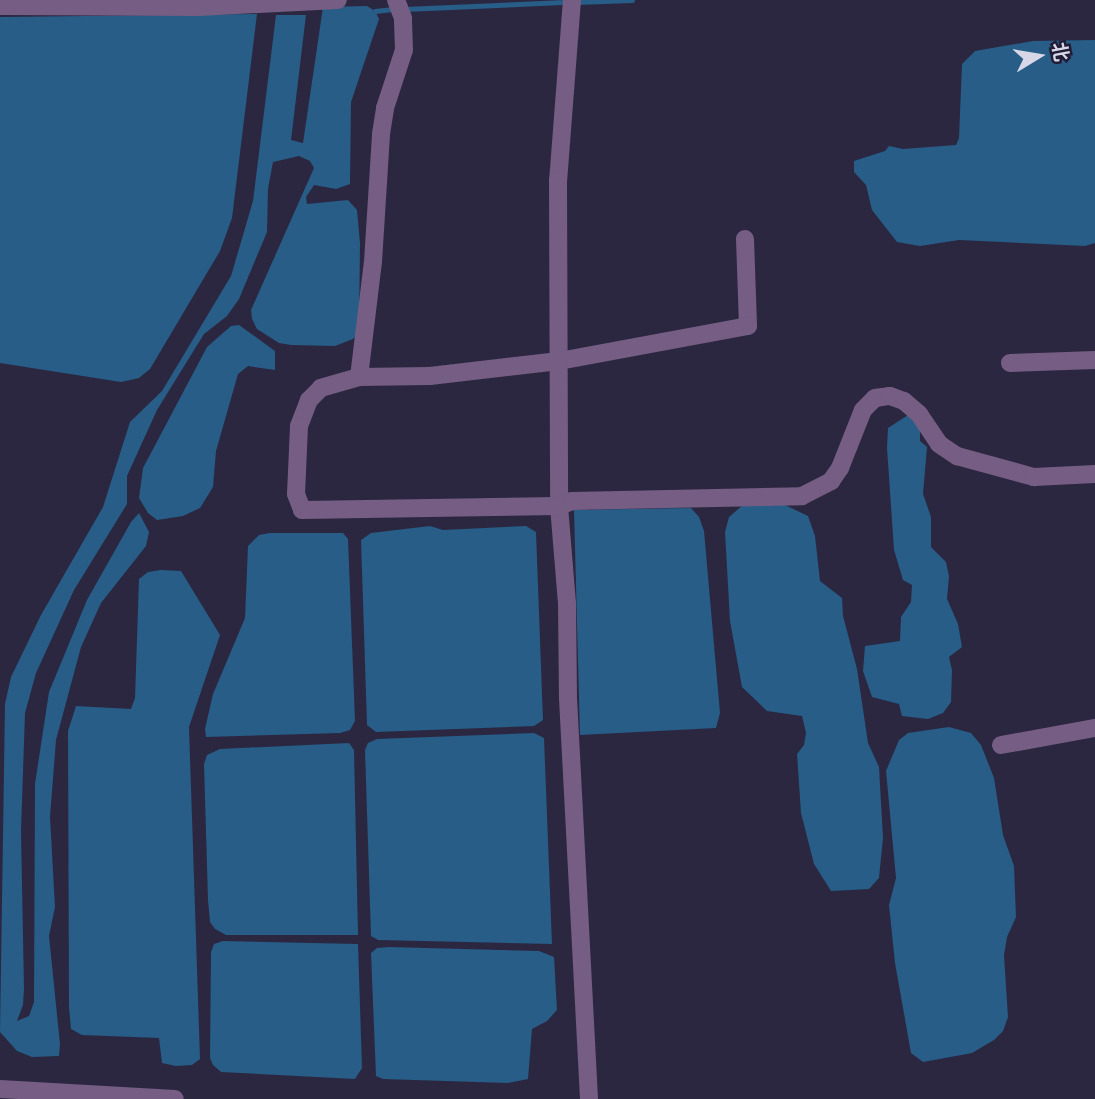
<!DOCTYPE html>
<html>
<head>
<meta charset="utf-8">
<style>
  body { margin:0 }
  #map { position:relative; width:1095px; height:1099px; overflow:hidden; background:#2b2741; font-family:"Roboto Condensed","Noto Sans SC",sans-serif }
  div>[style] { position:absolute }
  .water>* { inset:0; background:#275d86 }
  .stream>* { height:4.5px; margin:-2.25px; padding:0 2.25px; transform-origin:2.25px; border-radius:2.25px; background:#275d86 }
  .minor>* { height:18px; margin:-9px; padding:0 9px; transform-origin:9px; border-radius:9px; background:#765d83 }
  span { translate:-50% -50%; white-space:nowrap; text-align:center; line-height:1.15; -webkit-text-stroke:7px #221d37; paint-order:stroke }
  .north { position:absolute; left:1004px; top:21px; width:70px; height:70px; -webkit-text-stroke:5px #221d37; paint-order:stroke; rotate:79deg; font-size:19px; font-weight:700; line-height:28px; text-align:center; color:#d8d7e8 }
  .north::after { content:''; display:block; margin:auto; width:24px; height:32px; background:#d8d7e8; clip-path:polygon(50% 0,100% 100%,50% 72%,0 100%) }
</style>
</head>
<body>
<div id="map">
  <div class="water">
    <i style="clip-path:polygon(367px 6px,375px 11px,379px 19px,351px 102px,350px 184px,336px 189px,314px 185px,306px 197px,307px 204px,348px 200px,357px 210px,360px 243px,359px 333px,353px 339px,335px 346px,291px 345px,279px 343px,257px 329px,252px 319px,251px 310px,314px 168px,310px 161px,299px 156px,273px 162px,268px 189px,267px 232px,239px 299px,227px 316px,204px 334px,157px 410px,127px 476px,127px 504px,74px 590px,36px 673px,25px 713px,21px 831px,24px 989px,23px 1005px,17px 1021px,29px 1016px,34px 1002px,35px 784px,49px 692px,87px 600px,131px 522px,139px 513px,149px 532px,146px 546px,101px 603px,81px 647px,56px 740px,50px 817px,55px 907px,49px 936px,60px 1044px,59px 1056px,32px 1057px,17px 1051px,0 1032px,5px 704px,11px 677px,41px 615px,103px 507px,130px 422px,162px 391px,231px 276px,253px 201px,276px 15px,306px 15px,291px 140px,303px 143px,323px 7px)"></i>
    <i style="clip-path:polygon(257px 14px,232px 218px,220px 251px,150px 369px,139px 378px,121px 382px,0 363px,0 17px)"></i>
    <i style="clip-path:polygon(1095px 40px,1095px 243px,1085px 246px,959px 240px,920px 246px,897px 242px,872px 210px,866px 185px,854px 172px,854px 161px,885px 151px,889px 146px,903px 149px,956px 145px,959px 138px,962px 64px,975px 51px,1033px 41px)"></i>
    <i style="clip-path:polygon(239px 325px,275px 351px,275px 370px,248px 366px,238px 374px,216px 451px,213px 487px,200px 508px,183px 516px,157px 520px,148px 513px,139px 498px,143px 468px,207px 347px,231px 326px)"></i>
    <i style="clip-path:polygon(908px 415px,915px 421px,920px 429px,920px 441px,927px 447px,923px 494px,931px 517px,931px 547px,946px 562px,949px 576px,947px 599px,958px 624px,962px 647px,949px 657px,952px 670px,951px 702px,943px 713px,928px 719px,902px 716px,899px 704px,872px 697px,863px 671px,865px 646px,900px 641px,901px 617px,911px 602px,912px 585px,903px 580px,894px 550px,887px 448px,888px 428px)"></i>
    <i style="clip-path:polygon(761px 501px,785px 505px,808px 516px,815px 536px,820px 581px,842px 598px,843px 616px,857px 669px,868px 743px,879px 767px,883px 838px,879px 878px,869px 889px,831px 891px,814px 864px,801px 813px,797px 754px,804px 745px,806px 733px,802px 716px,767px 711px,742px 687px,730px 621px,725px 532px,729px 517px,743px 505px)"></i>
    <i style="clip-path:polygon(691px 508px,699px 517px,704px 531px,720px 713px,716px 728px,580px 735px,574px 510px)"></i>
    <i style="clip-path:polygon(430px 526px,443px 530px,526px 526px,536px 532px,543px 720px,534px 726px,376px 732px,367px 725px,361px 540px,371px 533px)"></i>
    <i style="clip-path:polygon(270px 533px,343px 533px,348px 539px,355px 721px,350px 730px,340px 733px,206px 737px,205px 729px,213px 694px,245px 618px,248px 546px,259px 535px)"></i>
    <i style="clip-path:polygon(161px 570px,181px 571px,220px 635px,189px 727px,200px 1059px,192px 1065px,176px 1066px,162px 1063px,159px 1038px,82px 1035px,71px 1029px,69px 1008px,68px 731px,76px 706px,131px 709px,135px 698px,139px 579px,148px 572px)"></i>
    <i style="clip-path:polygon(949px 727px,971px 733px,981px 745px,994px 778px,1003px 835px,1014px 866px,1016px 917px,1007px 937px,1004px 955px,1008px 1017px,1003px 1031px,994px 1040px,972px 1053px,923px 1062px,911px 1053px,895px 963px,889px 905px,896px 878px,886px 771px,899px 740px,908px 733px)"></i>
    <i style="clip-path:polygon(534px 733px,544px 738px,552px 944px,378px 940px,371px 936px,365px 750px,368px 743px,377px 739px)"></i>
    <i style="clip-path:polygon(349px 743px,354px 750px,358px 935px,226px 935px,215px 929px,210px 922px,208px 900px,204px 764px,207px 755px,220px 749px)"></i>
    <i style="clip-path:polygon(223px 941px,358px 944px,362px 1068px,355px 1079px,221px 1072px,213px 1065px,210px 1058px,211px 952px,214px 944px)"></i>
    <i style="clip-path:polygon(389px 947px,539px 951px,554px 957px,557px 1010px,547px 1021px,532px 1029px,528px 1079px,508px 1083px,383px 1079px,376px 1076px,371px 953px,377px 948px)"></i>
  </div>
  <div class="stream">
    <i style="left:575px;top:2px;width:57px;rotate:-2deg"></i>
    <i style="left:404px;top:9px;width:163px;rotate:-2.5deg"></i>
    <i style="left:375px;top:11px;width:20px;rotate:-6deg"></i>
  </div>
  <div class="minor">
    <i style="left:572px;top:0;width:181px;rotate:94.4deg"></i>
    <i style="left:558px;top:180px;width:326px;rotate:89.8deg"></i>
    <i style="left:559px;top:506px;width:97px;rotate:85.3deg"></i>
    <i style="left:567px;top:603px;width:95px;rotate:89.4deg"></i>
    <i style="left:568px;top:698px;width:402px;rotate:87deg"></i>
    <i style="left:0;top:6px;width:199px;rotate:0.3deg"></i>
    <i style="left:199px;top:7px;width:139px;rotate:-2.9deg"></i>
    <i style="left:745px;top:239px;width:87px;rotate:88deg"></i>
    <i style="left:748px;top:326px;width:192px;rotate:169.5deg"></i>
    <i style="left:559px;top:361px;width:130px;rotate:173.4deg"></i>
    <i style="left:430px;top:376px;width:71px;rotate:179.2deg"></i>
    <i style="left:359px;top:377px;width:40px;rotate:164deg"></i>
    <i style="left:321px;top:388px;width:17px;rotate:135deg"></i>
    <i style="left:309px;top:400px;width:28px;rotate:111deg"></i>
    <i style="left:299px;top:426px;width:68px;rotate:92.5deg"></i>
    <i style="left:296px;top:494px;width:17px;rotate:69deg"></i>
    <i style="left:302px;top:510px;width:257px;rotate:-0.9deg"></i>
    <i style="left:559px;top:506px;width:14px;rotate:-21deg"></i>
    <i style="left:572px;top:501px;width:230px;rotate:-1.2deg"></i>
    <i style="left:802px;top:496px;width:33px;rotate:-27deg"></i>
    <i style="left:831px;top:481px;width:16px;rotate:-55deg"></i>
    <i style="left:840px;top:468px;width:62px;rotate:-68.4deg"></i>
    <i style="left:863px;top:410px;width:17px;rotate:-45deg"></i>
    <i style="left:875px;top:398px;width:15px;rotate:-8deg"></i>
    <i style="left:890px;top:396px;width:15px;rotate:20deg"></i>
    <i style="left:904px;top:401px;width:20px;rotate:41deg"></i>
    <i style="left:919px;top:414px;width:36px;rotate:56deg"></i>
    <i style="left:939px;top:444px;width:22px;rotate:34deg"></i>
    <i style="left:957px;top:456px;width:80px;rotate:15.3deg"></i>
    <i style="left:1034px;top:477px;width:61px;rotate:-2.8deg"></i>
    <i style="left:1010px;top:363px;width:85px;rotate:-2deg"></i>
    <i style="left:359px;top:377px;width:116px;rotate:-83.1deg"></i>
    <i style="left:373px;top:262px;width:128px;rotate:-86.4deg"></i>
    <i style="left:381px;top:134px;width:26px;rotate:-81deg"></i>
    <i style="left:385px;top:108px;width:61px;rotate:-71.9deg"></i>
    <i style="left:404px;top:50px;width:32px;rotate:-92deg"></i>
    <i style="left:403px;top:18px;width:19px;rotate:-111deg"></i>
    <i style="left:1001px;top:745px;width:96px;rotate:-10.3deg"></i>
    <i style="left:0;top:1089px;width:175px;rotate:3.3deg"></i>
  </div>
  <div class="north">北</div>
</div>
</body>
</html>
